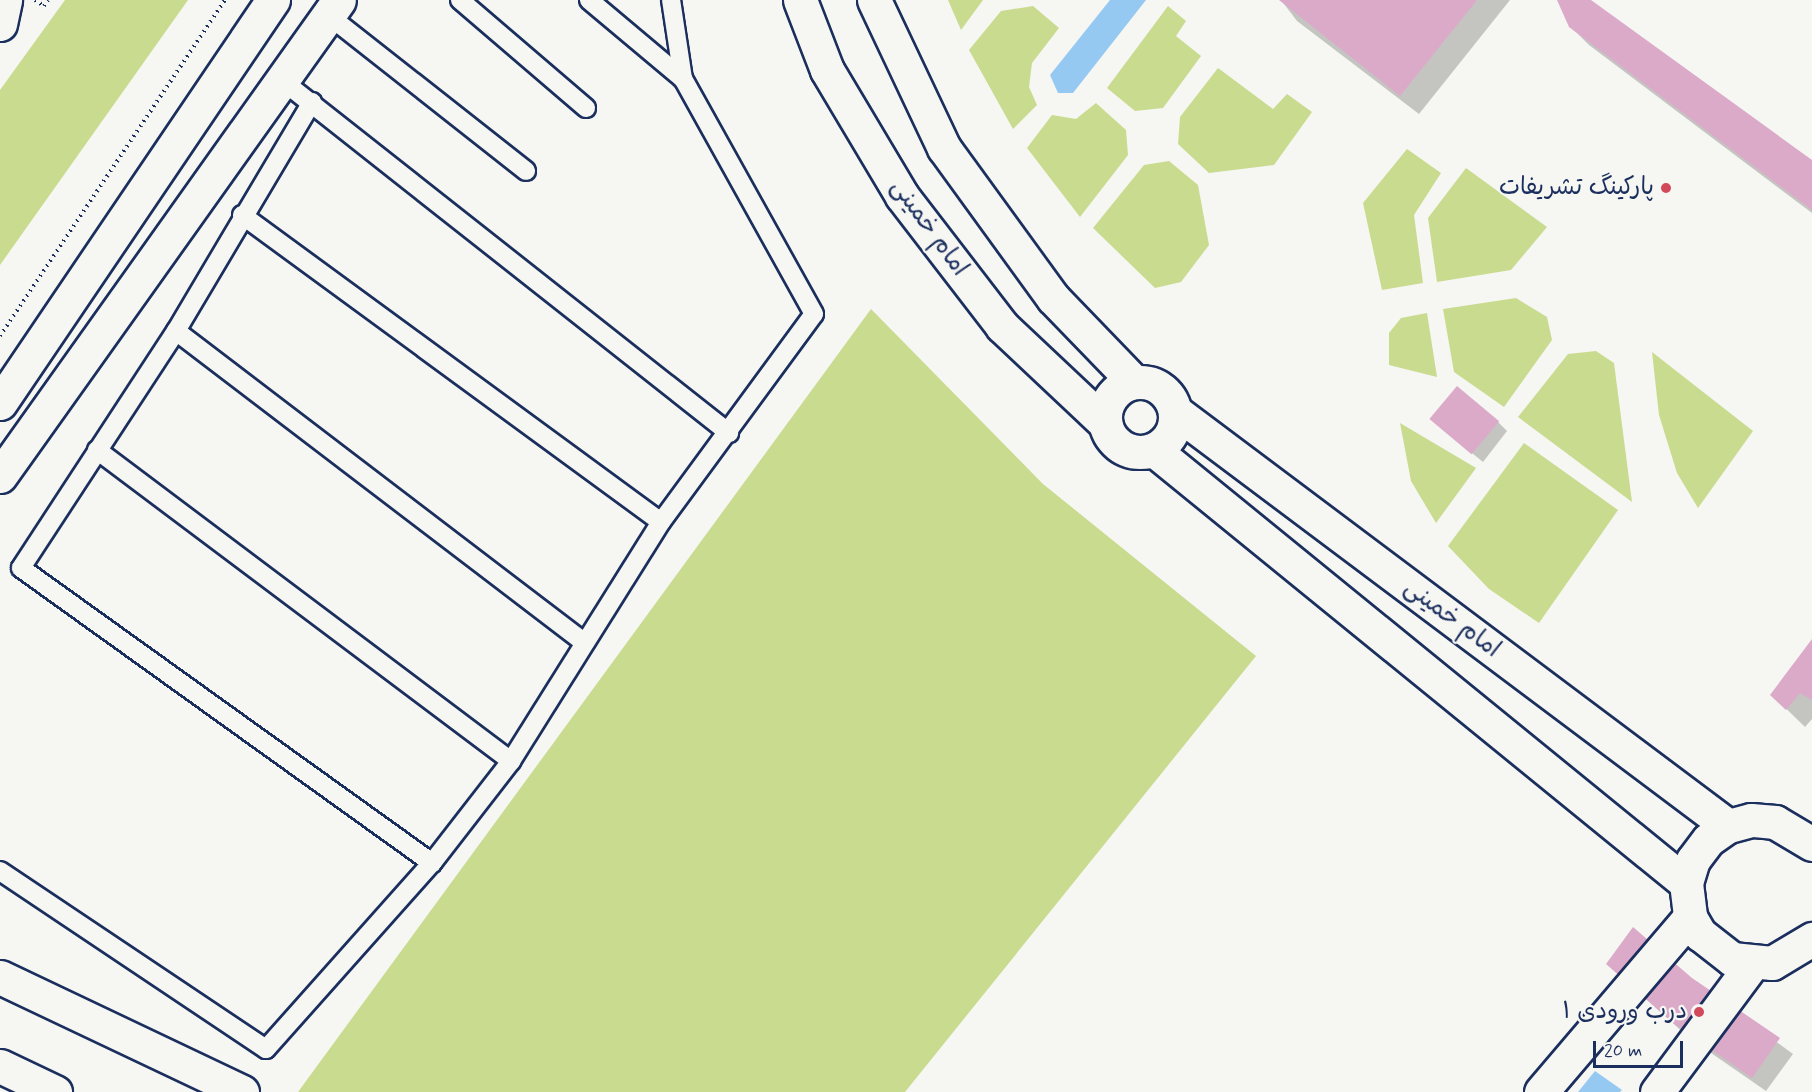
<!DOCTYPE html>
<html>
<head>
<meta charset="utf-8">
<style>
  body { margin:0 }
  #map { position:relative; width:1812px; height:1092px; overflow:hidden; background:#f6f6f2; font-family:Mynerve,"Playpen Sans Arabic",sans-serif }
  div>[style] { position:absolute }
  .green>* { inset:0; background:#c9db8f }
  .water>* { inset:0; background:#95c9f2 }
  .shadow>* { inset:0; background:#0003 }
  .building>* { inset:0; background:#dbaac9; transform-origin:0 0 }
  .path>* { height:4px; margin-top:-2px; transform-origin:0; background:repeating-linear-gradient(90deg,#1b2f5e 0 1.5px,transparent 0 6px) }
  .roads { filter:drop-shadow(2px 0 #1b2f5e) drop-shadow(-2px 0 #1b2f5e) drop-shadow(0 2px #1b2f5e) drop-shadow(0 -2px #1b2f5e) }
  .service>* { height:18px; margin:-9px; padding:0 9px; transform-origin:9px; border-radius:9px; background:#f6f6f2 }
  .tertiary>* { height:33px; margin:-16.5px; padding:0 16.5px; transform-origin:16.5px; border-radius:16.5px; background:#f6f6f2 }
  .tertiary>.ring { margin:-16.5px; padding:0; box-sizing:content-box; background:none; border:33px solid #f6f6f2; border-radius:50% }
  .dots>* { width:16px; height:16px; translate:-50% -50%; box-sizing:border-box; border:3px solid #f6f6f2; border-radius:50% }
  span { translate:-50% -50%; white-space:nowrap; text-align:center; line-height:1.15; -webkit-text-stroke:4.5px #f6f6f2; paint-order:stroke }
  .poi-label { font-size:24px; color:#1b2f5e }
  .right { translate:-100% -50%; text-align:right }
  .street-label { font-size:24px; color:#1b2f5e }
  .scale { position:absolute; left:1593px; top:1041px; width:90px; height:27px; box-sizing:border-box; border:3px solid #1b2f5e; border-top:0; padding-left:8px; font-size:18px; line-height:21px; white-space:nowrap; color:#1b2f5e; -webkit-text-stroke:4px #f6f6f2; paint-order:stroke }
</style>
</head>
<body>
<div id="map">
  <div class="green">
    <i style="clip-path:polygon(65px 0,188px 0,0 265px,0 90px)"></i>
    <i style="clip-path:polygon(948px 0,983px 0,961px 30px)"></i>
    <i style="clip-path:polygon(1033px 6px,1059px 28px,1032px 63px,1029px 87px,1037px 105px,1013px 129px,969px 50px,1001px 11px)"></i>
    <i style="clip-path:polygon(1168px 6px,1186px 21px,1176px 36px,1201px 56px,1163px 108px,1135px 111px,1107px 88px)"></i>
    <i style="clip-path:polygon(1218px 68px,1273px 109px,1287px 94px,1312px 112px,1274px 165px,1209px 173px,1178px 144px,1180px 117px)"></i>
    <i style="clip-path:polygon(1096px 103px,1126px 130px,1128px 155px,1080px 217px,1027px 148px,1052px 115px,1076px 119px)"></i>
    <i style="clip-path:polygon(1407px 149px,1441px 173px,1414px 215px,1423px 283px,1382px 290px,1363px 203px)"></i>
    <i style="clip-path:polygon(1169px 161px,1198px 185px,1209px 245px,1181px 282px,1155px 288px,1093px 228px,1144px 165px)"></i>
    <i style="clip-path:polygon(1466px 168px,1547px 227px,1511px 270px,1437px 282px,1428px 218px)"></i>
    <i style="clip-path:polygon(1516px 298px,1547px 317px,1552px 340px,1504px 407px,1454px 372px,1443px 309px)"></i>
    <i style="clip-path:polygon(871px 309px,1043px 484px,1256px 656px,905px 1092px,298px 1092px)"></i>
    <i style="clip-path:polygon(1427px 313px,1437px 377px,1389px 365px,1389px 333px,1401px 318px)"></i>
    <i style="clip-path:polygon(1596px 351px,1614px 363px,1632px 502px,1518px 417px,1568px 354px)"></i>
    <i style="clip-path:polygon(1652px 352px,1753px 431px,1698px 508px,1677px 473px,1659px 415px)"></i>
    <i style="clip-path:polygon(1400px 423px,1476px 468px,1436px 523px,1411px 481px)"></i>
    <i style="clip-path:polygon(1524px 443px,1618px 510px,1539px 623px,1489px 589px,1448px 546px)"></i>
  </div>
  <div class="water">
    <i style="clip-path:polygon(1110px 0,1146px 0,1073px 93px,1058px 93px,1050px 75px)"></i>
    <i style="clip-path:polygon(1595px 1071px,1622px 1090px,1620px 1092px,1578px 1092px)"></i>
  </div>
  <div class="shadow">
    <i style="clip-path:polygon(1281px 0,1510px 0,1419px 114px,1297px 21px)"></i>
    <i style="clip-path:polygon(1559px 0,1589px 0,1812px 162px,1812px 213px,1589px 45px,1570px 26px)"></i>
    <i style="clip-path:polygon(1498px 422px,1507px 431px,1483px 462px,1441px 428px)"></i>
    <i style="clip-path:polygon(1812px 642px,1812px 719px,1805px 727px,1772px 695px)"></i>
    <i style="clip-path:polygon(1622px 977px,1691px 979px,1793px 1054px,1766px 1091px,1688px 1037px)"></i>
  </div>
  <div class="building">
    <i style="clip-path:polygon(1279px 0,1477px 0,1400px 96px)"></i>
    <i style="clip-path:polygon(1557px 0,1591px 0,1812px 160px,1812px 210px,1569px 27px)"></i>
    <i style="left:1457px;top:386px;width:55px;height:43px;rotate:40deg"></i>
    <i style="clip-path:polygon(1812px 639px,1812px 700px,1800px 693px,1786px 710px,1770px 695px)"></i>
    <i style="clip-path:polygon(1633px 927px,1692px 978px,1780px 1038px,1752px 1078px,1673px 1023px,1606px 964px)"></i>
  </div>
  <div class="path">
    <i style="left:35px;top:0;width:11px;rotate:34deg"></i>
    <i style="left:44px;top:6px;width:7px;rotate:-56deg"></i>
    <i style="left:0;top:336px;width:404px;rotate:-56.2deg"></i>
  </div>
  <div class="roads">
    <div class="service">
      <i style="left:460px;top:0;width:166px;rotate:40.6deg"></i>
      <i style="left:589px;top:0;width:123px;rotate:40deg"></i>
      <i style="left:328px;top:15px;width:252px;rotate:38.2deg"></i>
      <i style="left:284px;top:82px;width:567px;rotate:38.27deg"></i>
      <i style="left:312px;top:102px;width:266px;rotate:120.7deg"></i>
      <i style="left:176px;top:331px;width:283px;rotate:123.2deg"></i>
      <i style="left:21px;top:568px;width:506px;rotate:35.67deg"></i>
      <i style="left:242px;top:215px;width:519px;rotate:36.23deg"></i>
      <i style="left:176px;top:331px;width:514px;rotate:37.34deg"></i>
      <i style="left:97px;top:450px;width:518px;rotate:36.91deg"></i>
      <i style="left:0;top:871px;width:320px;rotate:33.8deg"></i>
      <i style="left:266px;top:1049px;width:249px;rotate:-48.3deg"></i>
      <i style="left:432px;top:863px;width:129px;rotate:-52.2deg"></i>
      <i style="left:511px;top:761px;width:282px;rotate:-57.9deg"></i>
      <i style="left:661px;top:522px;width:258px;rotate:-53.7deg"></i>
      <i style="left:814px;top:314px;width:269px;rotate:-119.1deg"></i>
      <i style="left:683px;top:79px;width:80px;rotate:-98.6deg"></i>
    </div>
    <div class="tertiary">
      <i style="left:800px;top:0;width:75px;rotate:68.9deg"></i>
      <i style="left:827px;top:70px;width:147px;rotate:59.2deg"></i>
      <i style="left:902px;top:196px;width:164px;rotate:52.4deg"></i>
      <i style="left:1002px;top:326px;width:141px;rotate:43.3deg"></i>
      <i style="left:874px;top:0;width:164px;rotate:64.7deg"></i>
      <i style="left:944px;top:148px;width:185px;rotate:54deg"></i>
      <i style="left:1053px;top:298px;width:117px;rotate:46deg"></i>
      <i style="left:0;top:24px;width:25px;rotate:-78deg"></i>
      <i class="ring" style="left:1105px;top:382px;width:37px;height:37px"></i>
      <i style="left:0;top:403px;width:487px;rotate:-55.9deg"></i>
      <i style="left:1176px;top:412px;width:690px;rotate:36.87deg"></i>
      <i style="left:1154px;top:450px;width:686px;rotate:39.14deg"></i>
      <i style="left:0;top:476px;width:584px;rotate:-54.54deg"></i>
      <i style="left:1812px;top:844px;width:43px;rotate:-149.3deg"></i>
      <i style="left:1775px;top:822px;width:24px;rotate:-175deg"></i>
      <i style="left:1751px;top:820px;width:24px;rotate:165deg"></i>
      <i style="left:1728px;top:826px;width:24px;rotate:145deg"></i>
      <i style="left:1708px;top:840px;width:25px;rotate:127deg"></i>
      <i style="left:1693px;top:860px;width:24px;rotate:107deg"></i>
      <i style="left:1686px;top:883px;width:34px;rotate:83deg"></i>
      <i style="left:1690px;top:917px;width:20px;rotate:60deg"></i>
      <i style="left:1700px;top:934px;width:41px;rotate:38deg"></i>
      <i style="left:1732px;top:959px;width:40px;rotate:5.7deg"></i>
      <i style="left:1772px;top:963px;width:47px;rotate:-31deg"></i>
      <i style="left:0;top:977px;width:268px;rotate:25.4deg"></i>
      <i style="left:0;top:1066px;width:61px;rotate:25.3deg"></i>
      <i style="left:1541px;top:1092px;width:230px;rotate:-49.6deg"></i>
      <i style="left:1657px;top:1092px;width:159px;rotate:-53.4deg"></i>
    </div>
  </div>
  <div class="dots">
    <i style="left:1666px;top:188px;background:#d1495b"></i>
    <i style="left:1699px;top:1012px;background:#d1495b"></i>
  </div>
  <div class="poi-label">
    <span class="right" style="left:1654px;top:188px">پارکینگ تشریفات</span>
    <span class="right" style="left:1687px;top:1012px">درب ورودی ۱</span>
  </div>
  <div class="street-label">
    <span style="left:929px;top:228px;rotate:54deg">امام خمینی</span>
    <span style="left:1452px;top:619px;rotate:37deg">امام خمینی</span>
  </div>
  <div class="scale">20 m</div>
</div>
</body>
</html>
